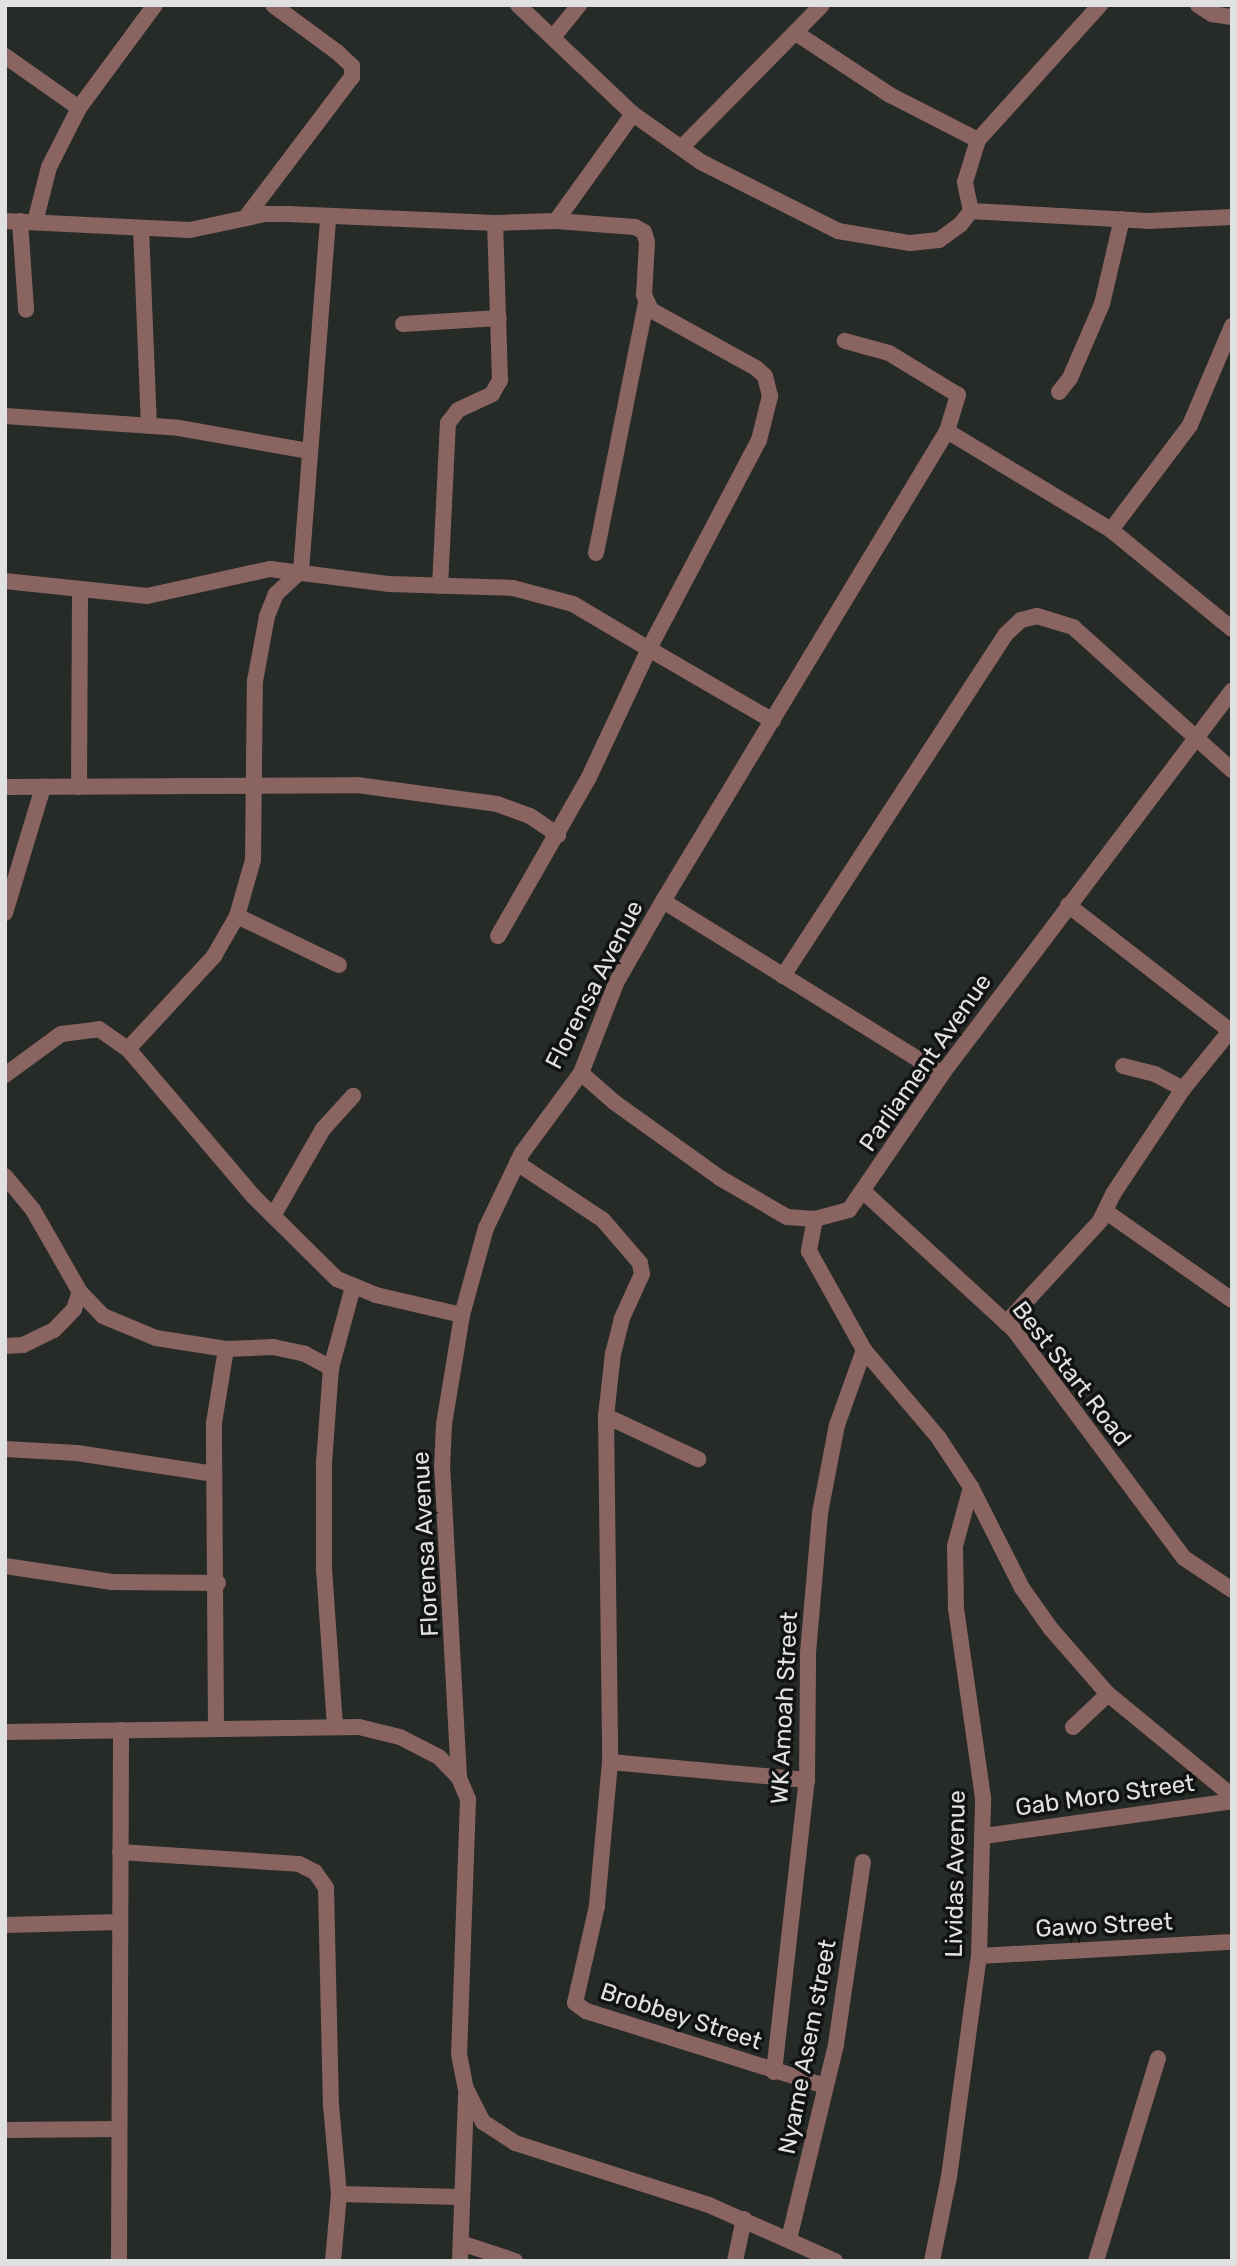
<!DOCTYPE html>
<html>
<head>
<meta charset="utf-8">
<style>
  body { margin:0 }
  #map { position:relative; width:1237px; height:2266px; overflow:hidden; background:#272b28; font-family:Rubik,sans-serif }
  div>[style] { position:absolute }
  .minor>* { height:16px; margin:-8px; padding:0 8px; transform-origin:8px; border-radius:8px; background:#8a6461 }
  span { translate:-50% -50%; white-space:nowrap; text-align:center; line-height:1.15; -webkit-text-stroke:7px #111312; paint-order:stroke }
  .street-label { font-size:24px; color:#dfe2e1 }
  .frame { position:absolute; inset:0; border:7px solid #dfe2e1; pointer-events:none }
</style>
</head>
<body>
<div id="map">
  <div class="minor">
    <i style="left:518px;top:5px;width:158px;rotate:43.5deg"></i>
    <i style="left:633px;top:114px;width:83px;rotate:35.2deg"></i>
    <i style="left:701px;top:162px;width:153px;rotate:26.7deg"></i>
    <i style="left:838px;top:231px;width:73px;rotate:9.5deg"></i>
    <i style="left:910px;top:243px;width:29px;rotate:-6deg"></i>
    <i style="left:939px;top:240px;width:26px;rotate:-36deg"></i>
    <i style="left:960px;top:225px;width:18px;rotate:-52deg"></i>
    <i style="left:971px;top:211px;width:30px;rotate:-102deg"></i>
    <i style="left:965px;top:182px;width:44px;rotate:-72.8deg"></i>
    <i style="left:978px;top:140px;width:182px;rotate:-47.9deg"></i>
    <i style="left:1198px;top:5px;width:17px;rotate:33deg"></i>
    <i style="left:1212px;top:14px;width:20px;rotate:9deg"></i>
    <i style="left:796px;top:33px;width:113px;rotate:33.4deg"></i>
    <i style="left:890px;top:95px;width:99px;rotate:27.1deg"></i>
    <i style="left:554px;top:36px;width:40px;rotate:-51deg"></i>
    <i style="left:5px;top:56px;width:90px;rotate:35.1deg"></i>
    <i style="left:682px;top:147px;width:199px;rotate:-45.4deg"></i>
    <i style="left:971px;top:211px;width:177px;rotate:3.2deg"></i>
    <i style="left:1148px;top:221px;width:84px;rotate:-2.7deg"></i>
    <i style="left:246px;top:217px;width:176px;rotate:-52.9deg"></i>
    <i style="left:352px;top:77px;width:11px;rotate:-90deg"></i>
    <i style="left:352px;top:66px;width:21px;rotate:-137deg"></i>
    <i style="left:337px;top:52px;width:79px;rotate:-143.7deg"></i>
    <i style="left:5px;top:221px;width:185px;rotate:2.8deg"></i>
    <i style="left:190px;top:230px;width:77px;rotate:-12deg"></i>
    <i style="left:265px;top:214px;width:23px"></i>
    <i style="left:288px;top:214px;width:207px;rotate:2.5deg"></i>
    <i style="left:495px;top:223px;width:61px;rotate:-1.9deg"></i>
    <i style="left:556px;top:221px;width:79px;rotate:4.3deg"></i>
    <i style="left:635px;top:227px;width:10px;rotate:29deg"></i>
    <i style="left:644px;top:232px;width:10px;rotate:73deg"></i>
    <i style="left:647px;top:242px;width:53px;rotate:93.2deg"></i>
    <i style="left:644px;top:295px;width:17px;rotate:65deg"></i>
    <i style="left:651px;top:310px;width:120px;rotate:28.9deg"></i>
    <i style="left:756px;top:368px;width:12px;rotate:42deg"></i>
    <i style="left:765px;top:376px;width:21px;rotate:76deg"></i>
    <i style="left:770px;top:396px;width:45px;rotate:104deg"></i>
    <i style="left:759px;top:440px;width:236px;rotate:117.8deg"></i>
    <i style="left:649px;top:649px;width:143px;rotate:30.1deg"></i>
    <i style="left:20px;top:221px;width:89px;rotate:86.1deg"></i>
    <i style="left:556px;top:221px;width:132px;rotate:-54.3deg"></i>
    <i style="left:35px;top:222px;width:57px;rotate:-75.7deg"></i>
    <i style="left:49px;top:167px;width:66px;rotate:-63deg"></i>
    <i style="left:79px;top:108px;width:128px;rotate:-53.6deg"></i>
    <i style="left:141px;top:228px;width:198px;rotate:87.7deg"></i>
    <i style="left:403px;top:324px;width:96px;rotate:-3.6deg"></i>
    <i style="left:1059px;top:392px;width:18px;rotate:-52deg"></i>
    <i style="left:1070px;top:378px;width:81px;rotate:-66.6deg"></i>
    <i style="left:1102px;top:304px;width:87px;rotate:-76.8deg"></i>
    <i style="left:5px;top:416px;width:174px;rotate:3.9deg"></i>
    <i style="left:179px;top:428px;width:131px;rotate:10.1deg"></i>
    <i style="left:947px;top:431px;width:192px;rotate:31.1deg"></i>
    <i style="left:1111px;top:530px;width:156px;rotate:39.3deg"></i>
    <i style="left:1111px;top:530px;width:131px;rotate:-53deg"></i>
    <i style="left:1190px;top:425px;width:108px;rotate:-67deg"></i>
    <i style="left:596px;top:553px;width:255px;rotate:-78.7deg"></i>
    <i style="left:5px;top:581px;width:143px;rotate:6deg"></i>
    <i style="left:147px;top:596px;width:126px;rotate:-12.4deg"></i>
    <i style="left:270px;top:569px;width:119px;rotate:7.2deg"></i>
    <i style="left:388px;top:584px;width:125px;rotate:1.8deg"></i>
    <i style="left:513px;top:588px;width:62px;rotate:14.9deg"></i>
    <i style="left:573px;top:604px;width:88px;rotate:30.6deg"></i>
    <i style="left:649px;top:649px;width:144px;rotate:115.1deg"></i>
    <i style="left:588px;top:779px;width:181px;rotate:119.8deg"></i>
    <i style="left:440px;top:586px;width:163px;rotate:-87.2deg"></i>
    <i style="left:448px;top:423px;width:16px;rotate:-52deg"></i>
    <i style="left:458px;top:410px;width:38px;rotate:-25deg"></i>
    <i style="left:492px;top:394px;width:16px;rotate:-60deg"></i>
    <i style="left:500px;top:380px;width:157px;rotate:-91.8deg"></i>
    <i style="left:5px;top:787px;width:352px;rotate:-0.3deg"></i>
    <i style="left:357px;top:785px;width:141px;rotate:7.7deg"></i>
    <i style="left:497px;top:804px;width:35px;rotate:20deg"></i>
    <i style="left:530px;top:816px;width:34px;rotate:34deg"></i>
    <i style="left:79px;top:787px;width:198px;rotate:-89.7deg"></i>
    <i style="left:663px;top:901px;width:328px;rotate:31.8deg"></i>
    <i style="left:1068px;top:905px;width:207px;rotate:37.8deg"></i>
    <i style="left:5px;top:913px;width:132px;rotate:-73.2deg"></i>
    <i style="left:237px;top:916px;width:113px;rotate:25.7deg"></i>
    <i style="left:783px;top:976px;width:408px;rotate:-56.9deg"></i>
    <i style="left:1006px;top:634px;width:21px;rotate:-43deg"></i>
    <i style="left:1021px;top:620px;width:16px;rotate:-14deg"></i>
    <i style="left:1037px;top:616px;width:38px;rotate:17deg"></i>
    <i style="left:1073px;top:627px;width:214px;rotate:42deg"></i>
    <i style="left:128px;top:1049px;width:127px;rotate:-47.2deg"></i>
    <i style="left:214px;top:956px;width:46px;rotate:-60.1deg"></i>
    <i style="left:237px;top:916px;width:58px;rotate:-74.1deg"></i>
    <i style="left:253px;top:860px;width:179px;rotate:-89.4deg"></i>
    <i style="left:255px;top:681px;width:66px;rotate:-79.5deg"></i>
    <i style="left:267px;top:616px;width:24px;rotate:-68deg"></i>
    <i style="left:276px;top:594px;width:34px;rotate:-43deg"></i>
    <i style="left:301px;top:571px;width:355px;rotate:-85.6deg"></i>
    <i style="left:1123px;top:1066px;width:33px;rotate:14deg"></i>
    <i style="left:1155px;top:1074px;width:32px;rotate:28deg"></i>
    <i style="left:581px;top:1073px;width:44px;rotate:41.3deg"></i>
    <i style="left:614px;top:1102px;width:130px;rotate:35.6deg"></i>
    <i style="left:720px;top:1178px;width:78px;rotate:30.2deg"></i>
    <i style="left:787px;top:1217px;width:28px;rotate:4deg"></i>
    <i style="left:815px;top:1219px;width:35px;rotate:-15deg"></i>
    <i style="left:849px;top:1210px;width:165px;rotate:-55.6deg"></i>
    <i style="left:942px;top:1074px;width:481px;rotate:-52.9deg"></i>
    <i style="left:5px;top:1075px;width:69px;rotate:-36.2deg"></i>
    <i style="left:61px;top:1034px;width:38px;rotate:-7deg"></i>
    <i style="left:99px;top:1029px;width:35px;rotate:35deg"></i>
    <i style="left:128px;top:1049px;width:193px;rotate:49.6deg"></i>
    <i style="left:253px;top:1196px;width:118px;rotate:44.7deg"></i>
    <i style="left:337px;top:1279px;width:42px;rotate:22.3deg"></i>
    <i style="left:376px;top:1295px;width:88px;rotate:13.1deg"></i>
    <i style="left:517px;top:1163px;width:103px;rotate:33.5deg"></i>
    <i style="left:603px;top:1220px;width:57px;rotate:49.3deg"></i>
    <i style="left:640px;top:1263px;width:11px;rotate:80deg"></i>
    <i style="left:642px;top:1274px;width:48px;rotate:114.4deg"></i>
    <i style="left:622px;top:1318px;width:36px;rotate:104deg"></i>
    <i style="left:613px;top:1353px;width:63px;rotate:96.3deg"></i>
    <i style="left:606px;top:1416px;width:346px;rotate:89.3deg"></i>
    <i style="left:610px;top:1762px;width:145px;rotate:95.2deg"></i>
    <i style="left:597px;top:1906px;width:99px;rotate:102.8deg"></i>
    <i style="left:575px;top:2003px;width:14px;rotate:36deg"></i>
    <i style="left:586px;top:2011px;width:250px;rotate:17.4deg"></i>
    <i style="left:5px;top:1176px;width:44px;rotate:50.5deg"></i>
    <i style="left:33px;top:1210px;width:95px;rotate:60.2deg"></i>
    <i style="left:80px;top:1292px;width:33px;rotate:46deg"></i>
    <i style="left:103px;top:1316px;width:57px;rotate:22.5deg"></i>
    <i style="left:156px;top:1338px;width:71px;rotate:8.9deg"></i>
    <i style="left:226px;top:1349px;width:47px;rotate:-2.4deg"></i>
    <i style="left:273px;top:1347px;width:33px;rotate:12deg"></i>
    <i style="left:305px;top:1354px;width:30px;rotate:28deg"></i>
    <i style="left:864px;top:1192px;width:204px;rotate:42.6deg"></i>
    <i style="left:1014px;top:1330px;width:284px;rotate:53.3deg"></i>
    <i style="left:1184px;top:1558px;width:58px;rotate:33.7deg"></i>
    <i style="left:1105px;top:1211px;width:155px;rotate:35deg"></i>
    <i style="left:273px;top:1216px;width:100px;rotate:-60.1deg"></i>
    <i style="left:323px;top:1129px;width:45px;rotate:-47.7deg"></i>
    <i style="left:815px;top:1219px;width:33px;rotate:101deg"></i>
    <i style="left:809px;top:1251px;width:113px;rotate:60.9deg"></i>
    <i style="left:864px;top:1350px;width:114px;rotate:49.6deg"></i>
    <i style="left:938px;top:1437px;width:60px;rotate:56.6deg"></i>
    <i style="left:971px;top:1487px;width:113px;rotate:63.2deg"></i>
    <i style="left:1022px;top:1588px;width:50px;rotate:54.7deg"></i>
    <i style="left:1051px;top:1629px;width:86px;rotate:48.8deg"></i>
    <i style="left:1108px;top:1694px;width:161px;rotate:39.4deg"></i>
    <i style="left:1006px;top:1323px;width:139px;rotate:-47.3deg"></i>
    <i style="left:1100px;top:1221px;width:30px;rotate:-64deg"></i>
    <i style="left:1113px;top:1194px;width:126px;rotate:-56.3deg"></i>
    <i style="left:1183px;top:1089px;width:75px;rotate:-51deg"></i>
    <i style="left:5px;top:1346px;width:18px;rotate:-3deg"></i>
    <i style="left:23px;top:1345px;width:34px;rotate:-26deg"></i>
    <i style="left:54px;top:1330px;width:29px;rotate:-46deg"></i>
    <i style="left:74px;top:1309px;width:18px;rotate:-71deg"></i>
    <i style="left:606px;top:1416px;width:102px;rotate:25.1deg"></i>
    <i style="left:5px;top:1449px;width:72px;rotate:3.2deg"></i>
    <i style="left:77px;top:1453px;width:139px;rotate:8.7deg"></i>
    <i style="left:5px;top:1566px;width:108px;rotate:8.5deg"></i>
    <i style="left:112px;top:1582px;width:106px;rotate:0.5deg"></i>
    <i style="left:335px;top:1726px;width:157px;rotate:-94deg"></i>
    <i style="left:324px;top:1569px;width:106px;rotate:-90deg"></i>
    <i style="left:324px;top:1463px;width:95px;rotate:-85.8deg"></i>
    <i style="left:331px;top:1368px;width:84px;rotate:-74.8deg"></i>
    <i style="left:1073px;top:1727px;width:48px;rotate:-43.3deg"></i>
    <i style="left:216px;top:1728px;width:305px;rotate:-90.4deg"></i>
    <i style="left:214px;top:1423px;width:75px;rotate:-80.8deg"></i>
    <i style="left:5px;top:1732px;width:354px;rotate:-0.8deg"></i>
    <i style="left:359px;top:1727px;width:42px;rotate:13.7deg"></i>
    <i style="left:400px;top:1737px;width:44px;rotate:27.1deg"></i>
    <i style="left:439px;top:1757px;width:29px;rotate:46deg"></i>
    <i style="left:459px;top:1778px;width:23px;rotate:67deg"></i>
    <i style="left:468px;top:1799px;width:255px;rotate:92deg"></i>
    <i style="left:459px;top:2054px;width:36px;rotate:79deg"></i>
    <i style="left:466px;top:2089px;width:37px;rotate:63deg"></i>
    <i style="left:483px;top:2122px;width:38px;rotate:33deg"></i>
    <i style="left:515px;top:2143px;width:204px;rotate:17.7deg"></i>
    <i style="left:709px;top:2205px;width:138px;rotate:24deg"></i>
    <i style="left:610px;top:1762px;width:198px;rotate:5.2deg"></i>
    <i style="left:459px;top:1778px;width:310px;rotate:-93.1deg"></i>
    <i style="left:442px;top:1468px;width:44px;rotate:-87.4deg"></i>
    <i style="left:444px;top:1424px;width:110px;rotate:-80.6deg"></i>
    <i style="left:462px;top:1315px;width:90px;rotate:-74.6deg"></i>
    <i style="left:486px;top:1228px;width:83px;rotate:-64.4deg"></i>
    <i style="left:522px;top:1153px;width:99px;rotate:-53.6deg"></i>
    <i style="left:581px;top:1073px;width:97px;rotate:-68.7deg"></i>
    <i style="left:616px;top:983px;width:95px;rotate:-60.2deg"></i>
    <i style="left:663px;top:901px;width:549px;rotate:-58.86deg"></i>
    <i style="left:947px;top:431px;width:38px;rotate:-73deg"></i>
    <i style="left:958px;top:395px;width:81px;rotate:-148.7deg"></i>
    <i style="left:889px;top:353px;width:46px;rotate:-164.7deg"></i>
    <i style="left:984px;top:1836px;width:250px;rotate:-8deg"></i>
    <i style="left:120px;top:1852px;width:179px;rotate:3.8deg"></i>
    <i style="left:299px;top:1864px;width:18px;rotate:27deg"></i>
    <i style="left:315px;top:1872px;width:19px;rotate:55deg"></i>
    <i style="left:326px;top:1888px;width:217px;rotate:88.7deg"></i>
    <i style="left:331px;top:2105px;width:89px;rotate:84.9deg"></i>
    <i style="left:339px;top:2194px;width:67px;rotate:95.1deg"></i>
    <i style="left:5px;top:1925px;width:114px;rotate:-1.5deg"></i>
    <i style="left:979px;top:1956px;width:253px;rotate:-3.2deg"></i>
    <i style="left:774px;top:2072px;width:294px;rotate:-83.6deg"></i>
    <i style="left:807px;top:1780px;width:127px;rotate:-89.5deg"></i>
    <i style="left:808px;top:1653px;width:141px;rotate:-85.1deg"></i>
    <i style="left:820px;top:1513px;width:90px;rotate:-79.1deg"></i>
    <i style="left:837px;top:1425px;width:80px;rotate:-70.2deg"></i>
    <i style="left:5px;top:2130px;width:111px;rotate:-0.5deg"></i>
    <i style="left:339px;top:2194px;width:123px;rotate:1.4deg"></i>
    <i style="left:789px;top:2239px;width:201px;rotate:-76.4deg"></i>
    <i style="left:836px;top:2044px;width:184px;rotate:-81.6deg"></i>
    <i style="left:461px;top:2243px;width:57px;rotate:18.4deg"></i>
    <i style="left:119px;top:2261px;width:531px;rotate:-89.78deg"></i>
    <i style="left:460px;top:2261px;width:166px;rotate:-87.9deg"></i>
    <i style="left:735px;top:2261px;width:43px;rotate:-77.9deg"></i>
    <i style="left:932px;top:2261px;width:86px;rotate:-78.6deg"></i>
    <i style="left:949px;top:2177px;width:223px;rotate:-82.3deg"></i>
    <i style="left:979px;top:1956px;width:158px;rotate:-88.5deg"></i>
    <i style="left:983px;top:1798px;width:191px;rotate:-98.1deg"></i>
    <i style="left:956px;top:1609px;width:63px;rotate:-90.9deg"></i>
    <i style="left:955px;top:1546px;width:61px;rotate:-74.8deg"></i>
    <i style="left:1096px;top:2261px;width:212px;rotate:-73deg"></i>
  </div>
  <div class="street-label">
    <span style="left:595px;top:985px;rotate:-63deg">Florensa Avenue</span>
    <span style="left:926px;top:1063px;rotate:-55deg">Parliament Avenue</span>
    <span style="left:1071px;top:1374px;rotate:52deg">Best Start Road</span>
    <span style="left:426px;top:1544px;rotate:-93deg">Florensa Avenue</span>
    <span style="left:785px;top:1708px;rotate:-87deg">WK Amoah Street</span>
    <span style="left:1105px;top:1796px;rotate:-8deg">Gab Moro Street</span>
    <span style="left:956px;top:1874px;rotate:-89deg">Lividas Avenue</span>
    <span style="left:1104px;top:1926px;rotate:-3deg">Gawo Street</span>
    <span style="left:681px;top:2017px;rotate:18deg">Brobbey Street</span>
    <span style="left:808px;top:2047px;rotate:-79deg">Nyame Asem street</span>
  </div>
  <div class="frame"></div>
</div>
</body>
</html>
